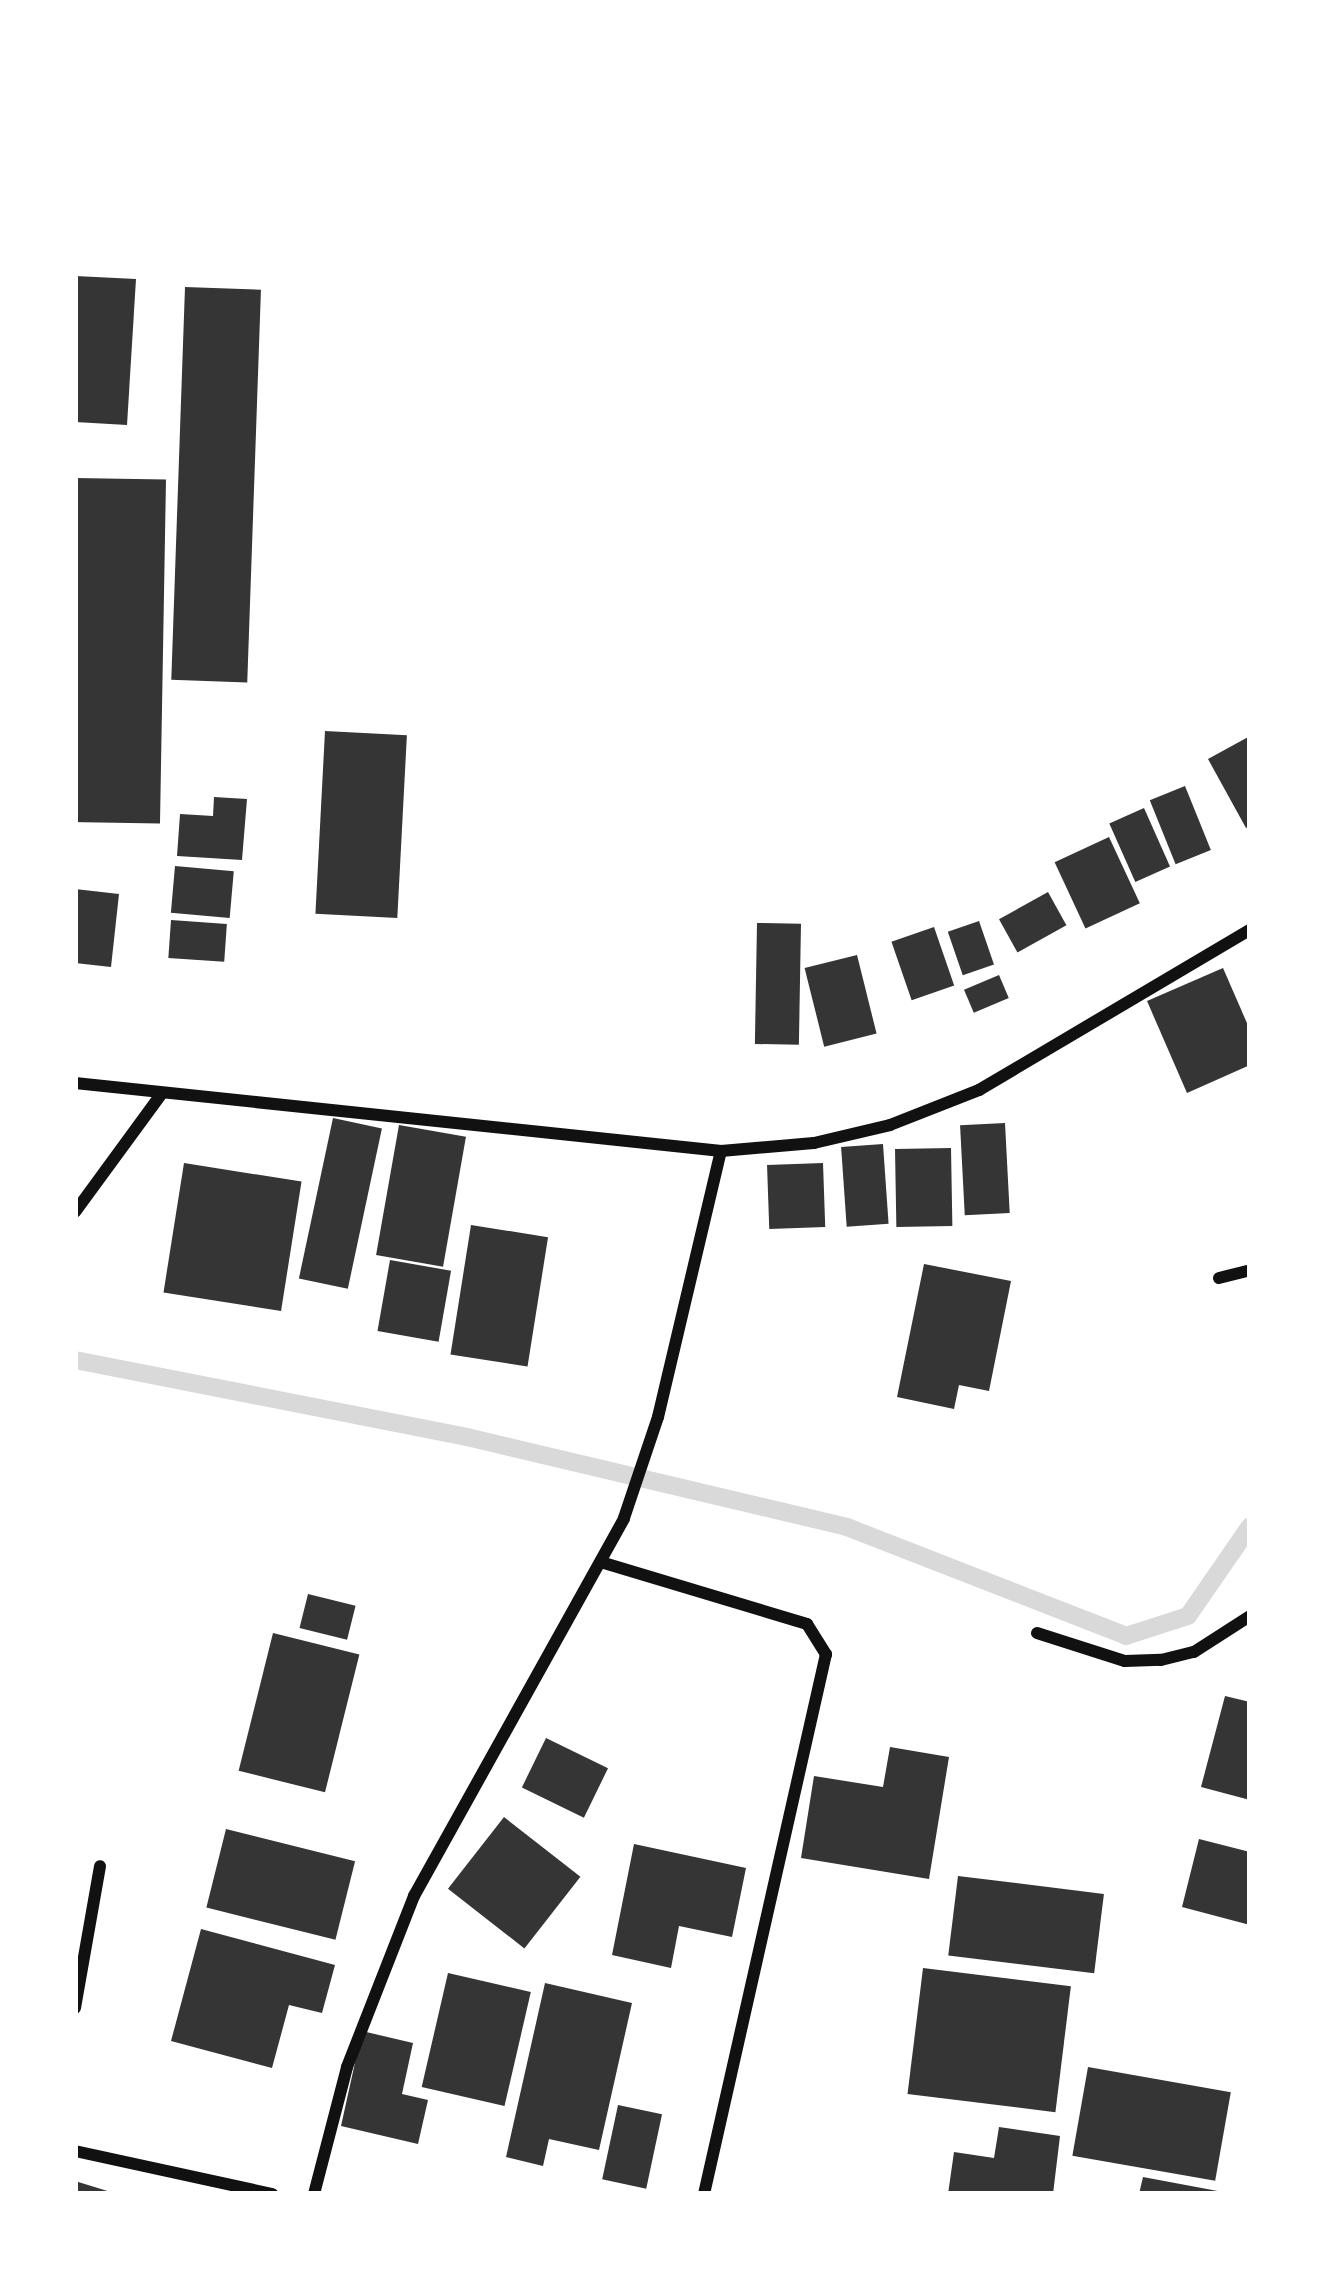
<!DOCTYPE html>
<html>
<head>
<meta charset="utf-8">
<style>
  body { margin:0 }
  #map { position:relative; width:1325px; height:2269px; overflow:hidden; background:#fff; font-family:"Source Sans 3",sans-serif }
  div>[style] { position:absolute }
  .stream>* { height:18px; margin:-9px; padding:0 9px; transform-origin:9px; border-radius:9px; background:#d9d9d9 }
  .building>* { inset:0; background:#353535; transform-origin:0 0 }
  .minor>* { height:12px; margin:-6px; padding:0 6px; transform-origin:6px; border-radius:6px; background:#111 }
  span { translate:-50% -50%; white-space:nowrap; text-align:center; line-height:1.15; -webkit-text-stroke:10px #fff; paint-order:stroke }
  .frame { position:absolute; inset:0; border:78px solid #fff; pointer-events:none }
</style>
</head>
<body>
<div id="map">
  <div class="stream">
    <i style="left:75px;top:1360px;width:399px;rotate:11.1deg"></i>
    <i style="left:467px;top:1437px;width:391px;rotate:13.3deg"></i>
    <i style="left:847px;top:1527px;width:300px;rotate:21.3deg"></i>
    <i style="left:1126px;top:1636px;width:65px;rotate:-17.9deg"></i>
    <i style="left:1188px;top:1616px;width:109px;rotate:-55.4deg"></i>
  </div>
  <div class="building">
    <i style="clip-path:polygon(75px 276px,136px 279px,127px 425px,75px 422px)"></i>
    <i style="left:185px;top:287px;width:76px;height:393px;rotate:2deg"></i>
    <i style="left:75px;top:478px;width:91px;height:344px;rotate:1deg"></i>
    <i style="left:325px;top:731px;width:82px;height:183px;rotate:3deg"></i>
    <i style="clip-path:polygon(1250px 736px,1250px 826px,1246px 828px,1208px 759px)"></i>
    <i style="left:1185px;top:786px;width:69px;height:38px;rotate:68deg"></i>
    <i style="clip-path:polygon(214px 797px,247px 799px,242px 860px,177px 856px,180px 814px,213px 816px)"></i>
    <i style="left:1144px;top:808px;width:64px;height:38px;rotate:66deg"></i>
    <i style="left:1109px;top:837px;width:73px;height:60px;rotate:65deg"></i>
    <i style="left:175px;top:866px;width:59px;height:47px;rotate:5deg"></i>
    <i style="clip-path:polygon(75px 889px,119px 894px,111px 967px,75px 963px)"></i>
    <i style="left:1048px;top:892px;width:38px;height:56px;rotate:61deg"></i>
    <i style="left:171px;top:920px;width:56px;height:38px;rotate:4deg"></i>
    <i style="left:979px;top:921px;width:46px;height:33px;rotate:71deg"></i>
    <i style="left:757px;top:923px;width:44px;height:121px;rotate:1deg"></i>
    <i style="left:934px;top:927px;width:62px;height:45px;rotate:71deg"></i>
    <i style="left:857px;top:955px;width:81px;height:54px;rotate:76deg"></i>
    <i style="clip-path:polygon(1223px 968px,1250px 1030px,1250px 1065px,1187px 1093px,1147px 1001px)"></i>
    <i style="left:999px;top:975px;width:25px;height:38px;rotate:67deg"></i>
    <i style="left:333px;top:1118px;width:50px;height:164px;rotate:12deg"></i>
    <i style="left:1005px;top:1123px;width:90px;height:45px;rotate:87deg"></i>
    <i style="left:399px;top:1125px;width:68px;height:132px;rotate:10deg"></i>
    <i style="left:883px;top:1144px;width:80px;height:42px;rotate:86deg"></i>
    <i style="left:951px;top:1148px;width:78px;height:56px;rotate:89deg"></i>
    <i style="left:184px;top:1163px;width:119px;height:131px;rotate:9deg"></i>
    <i style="left:823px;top:1163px;width:64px;height:56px;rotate:88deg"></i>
    <i style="left:471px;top:1225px;width:78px;height:131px;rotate:9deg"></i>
    <i style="left:390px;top:1260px;width:62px;height:72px;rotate:10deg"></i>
    <i style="clip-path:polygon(924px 1264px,1011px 1281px,989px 1391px,959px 1385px,954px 1409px,897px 1397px)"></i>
    <i style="left:308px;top:1594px;width:49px;height:35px;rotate:14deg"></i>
    <i style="left:273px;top:1633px;width:89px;height:142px;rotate:14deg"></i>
    <i style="clip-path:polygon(1225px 1696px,1250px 1702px,1250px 1800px,1201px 1787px)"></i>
    <i style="left:546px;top:1738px;width:69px;height:55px;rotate:26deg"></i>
    <i style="clip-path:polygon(890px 1747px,949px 1757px,929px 1879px,801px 1858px,814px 1776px,883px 1787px)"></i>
    <i style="left:504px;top:1817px;width:97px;height:91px;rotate:38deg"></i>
    <i style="left:226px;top:1829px;width:133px;height:81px;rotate:14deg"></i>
    <i style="clip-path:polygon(1199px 1839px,1250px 1852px,1250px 1925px,1182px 1907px)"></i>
    <i style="clip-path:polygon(634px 1844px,746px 1868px,732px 1937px,679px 1926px,671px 1968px,612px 1955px)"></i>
    <i style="left:958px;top:1876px;width:147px;height:80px;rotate:7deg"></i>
    <i style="clip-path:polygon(201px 1929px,335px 1965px,322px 2013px,289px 2005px,272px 2068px,171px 2041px)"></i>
    <i style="left:923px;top:1968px;width:149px;height:127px;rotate:7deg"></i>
    <i style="left:448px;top:1973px;width:85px;height:117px;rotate:13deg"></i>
    <i style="clip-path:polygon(545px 1983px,632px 2003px,599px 2150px,549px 2139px,543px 2166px,506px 2157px)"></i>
    <i style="clip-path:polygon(362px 2031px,413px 2043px,402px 2094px,428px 2100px,418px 2144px,341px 2126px)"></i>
    <i style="left:1088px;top:2067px;width:145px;height:90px;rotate:10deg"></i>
    <i style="left:618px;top:2105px;width:45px;height:76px;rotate:12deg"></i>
    <i style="clip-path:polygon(999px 2127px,1060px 2136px,1053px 2194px,948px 2194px,954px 2152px,994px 2158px)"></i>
    <i style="clip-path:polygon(1143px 2177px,1223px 2192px,1222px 2194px,1139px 2194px)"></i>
    <i style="clip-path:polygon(75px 2181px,114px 2193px,114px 2194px,75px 2194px)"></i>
  </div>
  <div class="minor">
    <i style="left:75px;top:1083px;width:650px;rotate:6.01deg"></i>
    <i style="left:721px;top:1151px;width:93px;rotate:-4.9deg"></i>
    <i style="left:814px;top:1143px;width:78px;rotate:-13.3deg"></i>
    <i style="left:890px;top:1125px;width:96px;rotate:-21.5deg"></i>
    <i style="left:979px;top:1090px;width:315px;rotate:-30.6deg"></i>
    <i style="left:75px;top:1212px;width:147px;rotate:-53.8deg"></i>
    <i style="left:1219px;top:1278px;width:32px;rotate:-14deg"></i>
    <i style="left:604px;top:1563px;width:212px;rotate:16.7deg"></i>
    <i style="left:807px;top:1624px;width:36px;rotate:58deg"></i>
    <i style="left:826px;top:1654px;width:554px;rotate:102.73deg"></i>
    <i style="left:1037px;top:1633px;width:92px;rotate:17.7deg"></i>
    <i style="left:1125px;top:1661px;width:36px;rotate:-2deg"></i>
    <i style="left:1161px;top:1660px;width:34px;rotate:-14deg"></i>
    <i style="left:1194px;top:1652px;width:67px;rotate:-32.7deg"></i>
    <i style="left:75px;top:2008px;width:144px;rotate:-80deg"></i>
    <i style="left:75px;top:2151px;width:202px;rotate:12.3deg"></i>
    <i style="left:314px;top:2194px;width:131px;rotate:-75.4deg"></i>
    <i style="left:347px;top:2067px;width:184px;rotate:-68.6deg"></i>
    <i style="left:414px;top:1896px;width:432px;rotate:-60.9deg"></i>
    <i style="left:624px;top:1518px;width:107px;rotate:-71.4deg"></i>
    <i style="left:658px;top:1417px;width:273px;rotate:-76.7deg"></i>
  </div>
  <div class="frame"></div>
</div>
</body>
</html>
